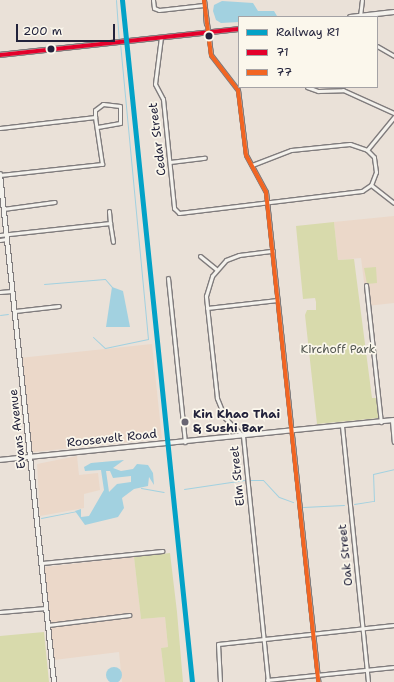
<!DOCTYPE html>
<html>
<head>
<meta charset="utf-8">
<style>
  body { margin:0 }
  #map { position:relative; width:394px; height:682px; overflow:hidden; background:#eae1d8; font-family:"Shantell Sans",sans-serif }
  div>[style] { position:absolute }
  .built>* { inset:0; background:#ebd8c9; transform-origin:0 0 }
  .green>* { inset:0; background:#d8daac }
  .water>* { inset:0; background:#a2d1e0 }
  .round { border-radius:50% }
  .stream>* { height:1px; margin:-0.5px; padding:0 0.5px; transform-origin:0.5px; border-radius:0.5px; background:#a2d1e0 }
  .roads { filter:drop-shadow(1px 0 #807c7d) drop-shadow(-1px 0 #807c7d) drop-shadow(0 1px #807c7d) drop-shadow(0 -1px #807c7d) }
  .street>* { height:3px; margin:-1.5px; padding:0 1.5px; transform-origin:1.5px; border-radius:1.5px; background:#f4f2ed }
  .secondary>* { height:4px; margin:-2px; padding:0 2px; transform-origin:2px; border-radius:2px; background:#f4f2ed }
  .bus-1>* { height:4px; margin:-2px; padding:0 2px; transform-origin:2px; border-radius:2px; background:#e4002b }
  .bus-2>* { height:4px; margin:-2px; padding:0 2px; transform-origin:2px; border-radius:2px; background:#f26522 }
  .rail-1>* { height:5px; margin:-2.5px; padding:0 2.5px; transform-origin:2.5px; border-radius:2.5px; background:#02a2c7 }
  .dots>* { width:11px; height:11px; translate:-50% -50%; box-sizing:border-box; border:2px solid #fbf7ec; border-radius:50% }
  span { translate:-50% -50%; white-space:nowrap; text-align:center; line-height:1.15; -webkit-text-stroke:3.5px #fbf7ec; paint-order:stroke }
  .street-label { font-size:12px; color:#22223b }
  .park-label { font-size:12px; color:#545852 }
  .poi-label { font-size:12px; color:#22223b; font-weight:700 }
  .left { translate:0 -50%; text-align:left }
  .legend { position:absolute; left:238px; top:16px; width:140px; height:72px; box-sizing:border-box; background:#fbf7ec; border:1px solid #a4a2a5; margin:0; padding:5px 7px; list-style:none; font-size:12px; color:#22223b }
  .legend li { display:flex; align-items:center; gap:8px; height:20px }
  .legend b { width:20px; border:1px solid #a4a2a5 }
  .scale { position:absolute; left:16px; top:24px; width:99px; height:18px; box-sizing:border-box; border:2px solid #22223b; border-top:0; padding-left:5px; font-size:12px; line-height:14px; white-space:nowrap; color:#22223b; -webkit-text-stroke:3px #fbf7ec; paint-order:stroke }
</style>
</head>
<body>
<div id="map">
  <div class="built">
    <i style="clip-path:polygon(394px 216px,394px 303px,367px 306px,361px 258px,338px 260px,334px 222px)"></i>
    <i style="left:152px;top:344px;width:95px;height:131px;rotate:84deg"></i>
    <i style="clip-path:polygon(77px 456px,79px 475px,98px 473px,100px 490px,84px 494px,84px 508px,40px 516px,37px 464px)"></i>
    <i style="clip-path:polygon(134px 557px,141px 619px,165px 617px,168px 647px,161px 648px,165px 682px,122px 682px,119px 652px,54px 660px,44px 567px)"></i>
  </div>
  <div class="green">
    <i style="clip-path:polygon(334px 222px,338px 260px,354px 259px,372px 398px,377px 398px,379px 418px,317px 424px,305px 315px,307px 310px,316px 310px,316px 302px,315px 298px,303px 299px,296px 226px)"></i>
    <i style="clip-path:polygon(376px 267px,377px 283px,367px 284px,364px 268px)"></i>
    <i style="clip-path:polygon(170px 553px,177px 612px,183px 682px,165px 682px,161px 648px,168px 647px,165px 617px,141px 619px,134px 557px)"></i>
    <i style="clip-path:polygon(44px 632px,49px 682px,0 682px,0 636px)"></i>
  </div>
  <div class="water">
    <i style="clip-path:polygon(222px 1px,253px 3px,258px 11px,274px 11px,277px 16px,239px 17px,239px 22px,221px 23px,216px 20px,213px 11px,214px 5px)"></i>
    <i style="clip-path:polygon(112px 287px,123px 291px,130px 327px,106px 327px)"></i>
    <i style="clip-path:polygon(evenodd,124px 460px,113px 468px,121px 471px,133px 469px,137px 464px,148px 465px,153px 473px,154px 485px,149px 477px,148px 486px,134px 489px,122px 498px,124px 508px,118px 517px,85px 525px,75px 511px,81px 509px,81px 517px,89px 516px,104px 490px,101px 470px,85px 471px,84px 467px,91px 463px,124px 460px,106px 471px,110px 471px,113px 478px,131px 476px,131px 482px,117px 484px,109px 492px,106px 471px)"></i>
    <i class="round" style="left:106px;top:667px;width:16px;height:16px"></i>
  </div>
  <div class="stream">
    <i style="left:116px;top:0;width:39px;rotate:86deg"></i>
    <i style="left:44px;top:284px;width:61px;rotate:-4.7deg"></i>
    <i style="left:105px;top:279px;width:11px;rotate:49deg"></i>
    <i style="left:0;top:315px;width:8px;rotate:-7deg"></i>
    <i style="left:93px;top:337px;width:16px;rotate:43deg"></i>
    <i style="left:105px;top:348px;width:44px;rotate:-11.8deg"></i>
    <i style="left:148px;top:339px;width:295px;rotate:-95.4deg"></i>
    <i style="left:250px;top:480px;width:13px"></i>
    <i style="left:263px;top:480px;width:23px;rotate:47deg"></i>
    <i style="left:279px;top:497px;width:15px;rotate:20deg"></i>
    <i style="left:141px;top:488px;width:23px;rotate:10deg"></i>
    <i style="left:184px;top:489px;width:61px;rotate:-8.5deg"></i>
    <i style="left:354px;top:504px;width:20px;rotate:-9deg"></i>
    <i style="left:374px;top:501px;width:27px;rotate:-92deg"></i>
    <i style="left:373px;top:474px;width:22px;rotate:-13deg"></i>
    <i style="left:303px;top:507px;width:41px;rotate:-2.8deg"></i>
    <i style="left:41px;top:518px;width:36px;rotate:-11deg"></i>
  </div>
  <div class="roads">
    <div class="street">
      <i style="left:153px;top:0;width:8px;rotate:83deg"></i>
      <i style="left:154px;top:8px;width:5px;rotate:22deg"></i>
      <i style="left:159px;top:10px;width:45px;rotate:-6.3deg"></i>
      <i style="left:204px;top:0;width:55px;rotate:82.7deg"></i>
      <i style="left:211px;top:55px;width:44px;rotate:52.4deg"></i>
      <i style="left:238px;top:90px;width:65px;rotate:83deg"></i>
      <i style="left:246px;top:155px;width:42px;rotate:61.6deg"></i>
      <i style="left:266px;top:192px;width:493px;rotate:83.9deg"></i>
      <i style="left:205px;top:13px;width:11px;rotate:85deg"></i>
      <i style="left:360px;top:16px;width:16px;rotate:-83deg"></i>
      <i style="left:161px;top:37px;width:47px;rotate:97.3deg"></i>
      <i style="left:155px;top:84px;width:17px;rotate:62deg"></i>
      <i style="left:163px;top:99px;width:110px;rotate:84.2deg"></i>
      <i style="left:174px;top:208px;width:7px;rotate:45deg"></i>
      <i style="left:179px;top:213px;width:184px;rotate:-6.9deg"></i>
      <i style="left:362px;top:191px;width:11px;rotate:-34deg"></i>
      <i style="left:371px;top:185px;width:14px;rotate:-69deg"></i>
      <i style="left:376px;top:172px;width:15px;rotate:-98deg"></i>
      <i style="left:374px;top:157px;width:10px;rotate:-135deg"></i>
      <i style="left:367px;top:150px;width:43px;rotate:-50.7deg"></i>
      <i style="left:377px;top:46px;width:20px;rotate:30deg"></i>
      <i style="left:307px;top:87px;width:12px;rotate:20deg"></i>
      <i style="left:318px;top:91px;width:25px;rotate:-2deg"></i>
      <i style="left:343px;top:90px;width:56px;rotate:24.3deg"></i>
      <i style="left:0;top:128px;width:96px;rotate:-6.6deg"></i>
      <i style="left:170px;top:162px;width:35px;rotate:-7deg"></i>
      <i style="left:252px;top:165px;width:42px;rotate:-21deg"></i>
      <i style="left:291px;top:150px;width:59px;rotate:-5.8deg"></i>
      <i style="left:350px;top:144px;width:18px;rotate:19deg"></i>
      <i style="left:0;top:175px;width:103px;rotate:-6.2deg"></i>
      <i style="left:102px;top:164px;width:48px;rotate:-98.5deg"></i>
      <i style="left:95px;top:117px;width:7px;rotate:-90deg"></i>
      <i style="left:95px;top:110px;width:10px;rotate:-37deg"></i>
      <i style="left:103px;top:104px;width:17px;rotate:7deg"></i>
      <i style="left:120px;top:106px;width:17px;rotate:90deg"></i>
      <i style="left:120px;top:123px;width:23px;rotate:170deg"></i>
      <i style="left:371px;top:185px;width:29px;rotate:38deg"></i>
      <i style="left:3px;top:209px;width:52px;rotate:-7.7deg"></i>
      <i style="left:110px;top:223px;width:19px;rotate:81deg"></i>
      <i style="left:0;top:235px;width:111px;rotate:-6.2deg"></i>
      <i style="left:110px;top:223px;width:12px;rotate:-95deg"></i>
      <i style="left:0;top:240px;width:6px;rotate:-9deg"></i>
      <i style="left:200px;top:256px;width:21px;rotate:39deg"></i>
      <i style="left:168px;top:278px;width:165px;rotate:84.1deg"></i>
      <i style="left:366px;top:285px;width:138px;rotate:83.8deg"></i>
      <i style="left:0;top:292px;width:12px;rotate:-5deg"></i>
      <i style="left:207px;top:308px;width:71px;rotate:-6.4deg"></i>
      <i style="left:15px;top:311px;width:44px;rotate:-6.5deg"></i>
      <i style="left:392px;top:421px;width:21px;rotate:85deg"></i>
      <i style="left:342px;top:426px;width:257px;rotate:84.2deg"></i>
      <i style="left:42px;top:563px;width:121px;rotate:-5.7deg"></i>
      <i style="left:0;top:612px;width:46px;rotate:-5deg"></i>
      <i style="left:48px;top:625px;width:82px;rotate:-7deg"></i>
      <i style="left:267px;top:680px;width:128px;rotate:-5.8deg"></i>
      <i style="left:220px;top:682px;width:38px;rotate:-93deg"></i>
      <i style="left:218px;top:644px;width:177px;rotate:-6.2deg"></i>
      <i style="left:268px;top:682px;width:247px;rotate:-95.8deg"></i>
      <i style="left:243px;top:436px;width:25px;rotate:-135deg"></i>
      <i style="left:225px;top:418px;width:22px;rotate:-112deg"></i>
      <i style="left:217px;top:398px;width:103px;rotate:-96.2deg"></i>
      <i style="left:206px;top:296px;width:21px;rotate:-73deg"></i>
      <i style="left:212px;top:276px;width:21px;rotate:-49deg"></i>
      <i style="left:226px;top:260px;width:14px;rotate:-21deg"></i>
      <i style="left:239px;top:255px;width:34px;rotate:-7deg"></i>
    </div>
    <div class="secondary">
      <i style="left:350px;top:17px;width:44px;rotate:-6.5deg"></i>
      <i style="left:0;top:55px;width:240px;rotate:-6.2deg"></i>
      <i style="left:0;top:174px;width:511px;rotate:83.93deg"></i>
      <i style="left:0;top:460px;width:396px;rotate:-5.8deg"></i>
    </div>
  </div>
  <div class="bus-1">
    <i style="left:0;top:55px;width:240px;rotate:-6.2deg"></i>
  </div>
  <div class="bus-2">
    <i style="left:204px;top:0;width:55px;rotate:82.7deg"></i>
    <i style="left:211px;top:55px;width:44px;rotate:52.4deg"></i>
    <i style="left:238px;top:90px;width:65px;rotate:83deg"></i>
    <i style="left:246px;top:155px;width:42px;rotate:61.6deg"></i>
    <i style="left:266px;top:192px;width:493px;rotate:83.9deg"></i>
  </div>
  <div class="rail-1">
    <i style="left:122px;top:0;width:686px;rotate:84.14deg"></i>
  </div>
  <div class="dots">
    <i style="left:209px;top:36px;background:#22223b"></i>
    <i style="left:51px;top:49px;background:#22223b"></i>
    <i style="left:185px;top:422px;background:#686572"></i>
  </div>
  <div class="street-label">
    <span style="left:158px;top:139px;rotate:-97deg">Cedar Street</span>
    <span style="left:18px;top:429px;rotate:-96deg">Evans Avenue</span>
    <span style="left:112px;top:439px;rotate:-6deg">Roosevelt Road</span>
    <span style="left:238px;top:476px;rotate:-96deg">Elm Street</span>
    <span style="left:346px;top:555px;rotate:-96deg">Oak Street</span>
  </div>
  <div class="park-label">
    <span style="left:338px;top:350px">Kirchoff Park</span>
  </div>
  <div class="poi-label">
    <span class="left" style="left:193px;top:422px">Kin Khao Thai<br>&amp; Sushi Bar</span>
  </div>
  <ul class="legend">
  <li><b style="height:5px;background:#02a2c7"></b>Railway R1</li>
  <li><b style="height:5px;background:#e4002b"></b>71</li>
  <li><b style="height:5px;background:#f26522"></b>77</li>
  </ul>
  <div class="scale">200 m</div>
</div>
</body>
</html>
